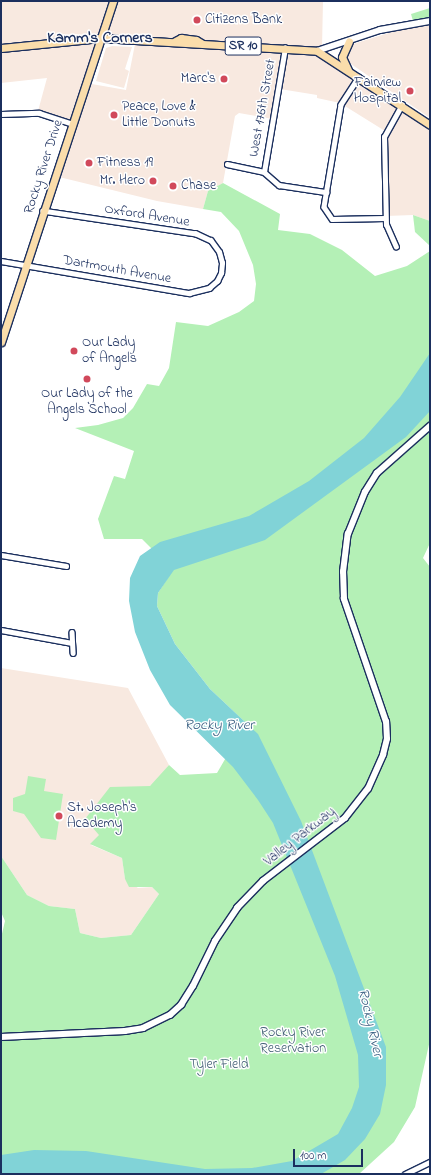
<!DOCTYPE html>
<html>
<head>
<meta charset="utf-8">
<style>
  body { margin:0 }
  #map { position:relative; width:431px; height:1175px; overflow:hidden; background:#fff; font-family:"Indie Flower",sans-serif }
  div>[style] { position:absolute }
  .built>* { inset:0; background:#f8e9e0 }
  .green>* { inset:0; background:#b4f0b6 }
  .water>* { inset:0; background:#81d3d7 }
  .roads { filter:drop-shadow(1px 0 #1b2f5e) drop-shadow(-1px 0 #1b2f5e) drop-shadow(0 1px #1b2f5e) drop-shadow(0 -1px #1b2f5e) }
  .minor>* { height:4.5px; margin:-2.25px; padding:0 2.25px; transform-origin:2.25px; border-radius:2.25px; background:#fff }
  .tertiary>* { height:5.5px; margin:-2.75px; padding:0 2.75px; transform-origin:2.75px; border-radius:2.75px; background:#fff }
  .primary>* { height:7px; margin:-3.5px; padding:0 3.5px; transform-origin:3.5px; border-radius:3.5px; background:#faddab }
  .dots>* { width:11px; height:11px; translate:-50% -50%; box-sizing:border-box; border:2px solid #fff; border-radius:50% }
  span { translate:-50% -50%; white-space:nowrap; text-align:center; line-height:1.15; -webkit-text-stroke:3px #fff; paint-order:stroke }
  .shield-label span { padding:1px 3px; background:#fff; border:1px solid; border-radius:3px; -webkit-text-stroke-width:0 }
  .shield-label { font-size:13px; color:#1b2f5e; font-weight:700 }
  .poi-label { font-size:14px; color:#1b2f5e }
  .left { translate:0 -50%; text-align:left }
  .right { translate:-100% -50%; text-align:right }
  .street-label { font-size:14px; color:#1b2f5e }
  .park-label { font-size:14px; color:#415f74 }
  .water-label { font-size:15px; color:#3a6082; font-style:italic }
  .quarter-label { font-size:16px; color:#1b2f5e; font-weight:700 }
  .frame { position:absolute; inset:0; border:2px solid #1b2f5e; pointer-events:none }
  .scale { position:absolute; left:293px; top:1149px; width:70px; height:18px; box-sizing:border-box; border:2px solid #1b2f5e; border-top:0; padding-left:5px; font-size:12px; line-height:14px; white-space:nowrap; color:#1b2f5e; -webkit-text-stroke:3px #fff; paint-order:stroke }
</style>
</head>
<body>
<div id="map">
  <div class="built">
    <i style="clip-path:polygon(1px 1px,323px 1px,322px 48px,100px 37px,71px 122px,38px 111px,47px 78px,1px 83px)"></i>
    <i style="clip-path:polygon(430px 24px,430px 118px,351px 64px,346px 58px,346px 52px,353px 44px,405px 28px)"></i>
    <i style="clip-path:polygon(136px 39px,285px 48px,273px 119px,239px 113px,235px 116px,223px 183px,208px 191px,203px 209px,157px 201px,55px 176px,86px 83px,126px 90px)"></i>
    <i style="clip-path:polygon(112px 46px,132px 47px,125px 69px,129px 71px,124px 88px,96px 81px,106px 48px)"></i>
    <i style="clip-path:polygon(286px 49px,315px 52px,430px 126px,430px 221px,413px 215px,386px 216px,385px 131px,340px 103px,317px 98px,317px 95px,280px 89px)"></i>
    <i style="clip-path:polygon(1px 668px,128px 688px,169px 765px,157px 781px,135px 797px,91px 845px,122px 858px,125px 879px,138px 888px,152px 887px,159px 894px,131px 935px,101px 938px,80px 933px,75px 909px,49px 906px,27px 895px,1px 856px)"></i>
  </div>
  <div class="green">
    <i style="clip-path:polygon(430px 8px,430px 18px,413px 21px,411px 14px)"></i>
    <i style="clip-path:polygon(223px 183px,280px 214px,278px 230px,310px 234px,342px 250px,375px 276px,407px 266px,430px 251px,430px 543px,423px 558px,430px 567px,430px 1040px,415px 1107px,394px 1142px,359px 1174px,1px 1174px,1px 938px,5px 921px,1px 912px,1px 856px,27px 895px,49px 906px,75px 909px,80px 933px,101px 938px,131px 935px,159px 894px,152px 887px,129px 887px,125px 879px,122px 858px,90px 844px,99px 835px,85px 819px,110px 787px,150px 786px,169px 765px,180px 775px,217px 773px,246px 723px,210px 689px,175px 644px,157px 606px,158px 593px,173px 570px,142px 539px,104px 539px,98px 519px,114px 476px,125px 479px,134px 451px,75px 428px,98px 425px,123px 418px,133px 408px,147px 384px,159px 386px,169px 368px,176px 322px,208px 326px,239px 312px,254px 301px,256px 284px,253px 265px,239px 231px,221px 212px,203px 209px,208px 191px)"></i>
    <i style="clip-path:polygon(413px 215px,430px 221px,430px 246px,415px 232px)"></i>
    <i style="clip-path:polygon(28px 776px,46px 779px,44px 791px,63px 794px,56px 840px,41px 838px,24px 814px,13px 811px,13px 798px,25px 794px)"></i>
  </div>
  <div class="water">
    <i style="clip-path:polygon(430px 353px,430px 411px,406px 437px,265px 540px,174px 570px,158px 593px,157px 606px,175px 644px,210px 689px,258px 734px,301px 821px,386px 1047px,386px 1085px,380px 1114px,365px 1139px,345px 1160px,321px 1174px,1px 1174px,1px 1155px,34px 1150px,86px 1151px,205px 1169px,252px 1168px,292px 1161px,338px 1134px,352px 1108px,359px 1087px,358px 1055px,335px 976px,273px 823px,258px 800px,233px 767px,170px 705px,150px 670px,135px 632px,129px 601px,130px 578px,140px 556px,160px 542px,249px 516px,309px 481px,364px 438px,400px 397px)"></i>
  </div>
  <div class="roads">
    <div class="minor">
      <i style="left:359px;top:77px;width:33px;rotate:123deg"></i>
      <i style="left:341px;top:105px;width:103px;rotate:99.5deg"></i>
      <i style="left:324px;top:207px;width:14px;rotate:56deg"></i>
      <i style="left:332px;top:219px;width:53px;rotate:-1.1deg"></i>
      <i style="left:1px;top:114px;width:38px;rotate:-2deg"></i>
      <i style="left:39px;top:113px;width:35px;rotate:18deg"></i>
      <i style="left:227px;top:164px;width:38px;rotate:12deg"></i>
      <i style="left:264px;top:172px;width:20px;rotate:41deg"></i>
      <i style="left:279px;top:185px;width:48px;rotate:8.5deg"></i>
      <i style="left:264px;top:172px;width:126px;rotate:-80.4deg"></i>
      <i style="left:396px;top:247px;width:24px;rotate:-114deg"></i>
      <i style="left:386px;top:225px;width:88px;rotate:-91.3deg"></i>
      <i style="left:384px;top:137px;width:37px;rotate:-61deg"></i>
      <i style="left:1px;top:261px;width:191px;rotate:9.7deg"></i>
      <i style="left:189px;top:293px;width:21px;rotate:-14deg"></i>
      <i style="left:209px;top:288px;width:11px;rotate:-41deg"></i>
      <i style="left:217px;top:281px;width:9px;rotate:-63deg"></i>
      <i style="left:221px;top:273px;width:10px;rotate:-84deg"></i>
      <i style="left:222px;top:263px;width:11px;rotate:-105deg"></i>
      <i style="left:219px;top:252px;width:14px;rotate:-126deg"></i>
      <i style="left:211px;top:241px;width:17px;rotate:-155deg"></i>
      <i style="left:196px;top:234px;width:155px;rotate:-171.5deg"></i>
      <i style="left:1px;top:555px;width:66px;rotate:9.6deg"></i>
      <i style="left:1px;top:630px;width:72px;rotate:10.4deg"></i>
      <i style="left:72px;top:632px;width:21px;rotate:87deg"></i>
      <i style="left:405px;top:1174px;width:28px;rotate:-26deg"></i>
    </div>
    <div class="tertiary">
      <i style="left:317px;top:51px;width:66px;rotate:-18.4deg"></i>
      <i style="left:380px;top:30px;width:51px;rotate:-10.2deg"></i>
      <i style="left:1px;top:1037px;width:124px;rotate:-2.8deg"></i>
      <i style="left:125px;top:1031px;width:18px;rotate:-9deg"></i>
      <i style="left:143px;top:1028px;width:30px;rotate:-26deg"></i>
      <i style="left:170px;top:1015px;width:15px;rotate:-42deg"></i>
      <i style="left:181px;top:1005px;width:22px;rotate:-58deg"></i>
      <i style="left:193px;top:986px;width:50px;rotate:-63.9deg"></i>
      <i style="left:215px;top:941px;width:40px;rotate:-56deg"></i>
      <i style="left:237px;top:908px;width:37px;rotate:-46deg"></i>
      <i style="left:263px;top:881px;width:103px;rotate:-37.5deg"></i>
      <i style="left:345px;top:818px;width:37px;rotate:-52deg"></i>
      <i style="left:368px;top:789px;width:37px;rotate:-66deg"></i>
      <i style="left:383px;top:755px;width:16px;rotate:-76deg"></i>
      <i style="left:387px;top:739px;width:17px;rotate:-93deg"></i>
      <i style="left:386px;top:722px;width:130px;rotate:-108.9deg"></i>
      <i style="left:344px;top:599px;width:27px;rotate:-92deg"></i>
      <i style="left:343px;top:572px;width:38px;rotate:-83deg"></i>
      <i style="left:348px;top:534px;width:45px;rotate:-68deg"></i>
      <i style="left:365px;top:492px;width:22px;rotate:-58deg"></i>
      <i style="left:377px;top:473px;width:71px;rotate:-41.6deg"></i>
    </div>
    <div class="primary">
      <i style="left:175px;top:41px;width:7px;rotate:-27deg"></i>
      <i style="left:181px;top:38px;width:15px;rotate:8deg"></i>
      <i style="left:196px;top:40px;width:6px;rotate:31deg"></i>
      <i style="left:1px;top:48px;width:100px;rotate:-5.7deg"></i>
      <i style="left:101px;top:38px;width:216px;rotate:3.4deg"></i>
      <i style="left:317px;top:51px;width:135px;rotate:33.2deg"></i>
      <i style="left:348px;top:70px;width:14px;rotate:-115deg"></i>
      <i style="left:342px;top:57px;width:17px;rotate:-66deg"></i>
      <i style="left:1px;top:342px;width:359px;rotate:-71.8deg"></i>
    </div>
  </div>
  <div class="dots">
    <i style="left:197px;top:20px;background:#d1495b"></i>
    <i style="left:224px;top:79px;background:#d1495b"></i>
    <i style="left:410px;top:91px;background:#d1495b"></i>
    <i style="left:114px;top:115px;background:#d1495b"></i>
    <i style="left:89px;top:163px;background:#d1495b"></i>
    <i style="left:153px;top:181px;background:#d1495b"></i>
    <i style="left:173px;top:186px;background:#d1495b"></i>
    <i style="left:74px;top:351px;background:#d1495b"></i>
    <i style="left:87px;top:379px;background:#d1495b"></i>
    <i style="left:59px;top:816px;background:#d1495b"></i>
  </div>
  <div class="shield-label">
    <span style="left:243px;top:46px">SR 10</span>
  </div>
  <div class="poi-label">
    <span class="left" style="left:205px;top:20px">Citizens Bank</span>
    <span class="right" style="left:216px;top:79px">Marc's</span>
    <span class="right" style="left:401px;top:91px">Fairview<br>Hospital</span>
    <span class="left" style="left:122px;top:115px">Peace, Love &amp;<br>Little Donuts</span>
    <span class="left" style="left:97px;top:163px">Fitness 19</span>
    <span class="right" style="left:145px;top:181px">Mr. Hero</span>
    <span class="left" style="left:181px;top:186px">Chase</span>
    <span class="left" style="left:82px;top:351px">Our Lady<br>of Angels</span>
    <span style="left:87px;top:402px">Our Lady of the<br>Angels School</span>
    <span class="left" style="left:67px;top:816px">St. Joseph's<br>Academy</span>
  </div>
  <div class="street-label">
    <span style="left:263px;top:108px;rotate:-80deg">West 176th Street</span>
    <span style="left:44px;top:167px;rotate:-72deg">Rocky River Drive</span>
    <span style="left:147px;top:216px;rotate:9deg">Oxford Avenue</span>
    <span style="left:117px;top:270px;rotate:10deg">Dartmouth Avenue</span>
    <span style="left:300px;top:837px;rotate:-38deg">Valley Parkway</span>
  </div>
  <div class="park-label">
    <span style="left:293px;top:1041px">Rocky River<br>Reservation</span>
    <span style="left:219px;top:1065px">Tyler Field</span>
  </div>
  <div class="water-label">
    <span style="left:219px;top:726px">Rocky River</span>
    <span style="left:370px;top:1023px;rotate:77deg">Rocky River</span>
  </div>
  <div class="quarter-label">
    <span style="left:100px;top:38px">Kamm's Corners</span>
  </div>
  <div class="frame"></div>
  <div class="scale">100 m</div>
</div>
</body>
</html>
